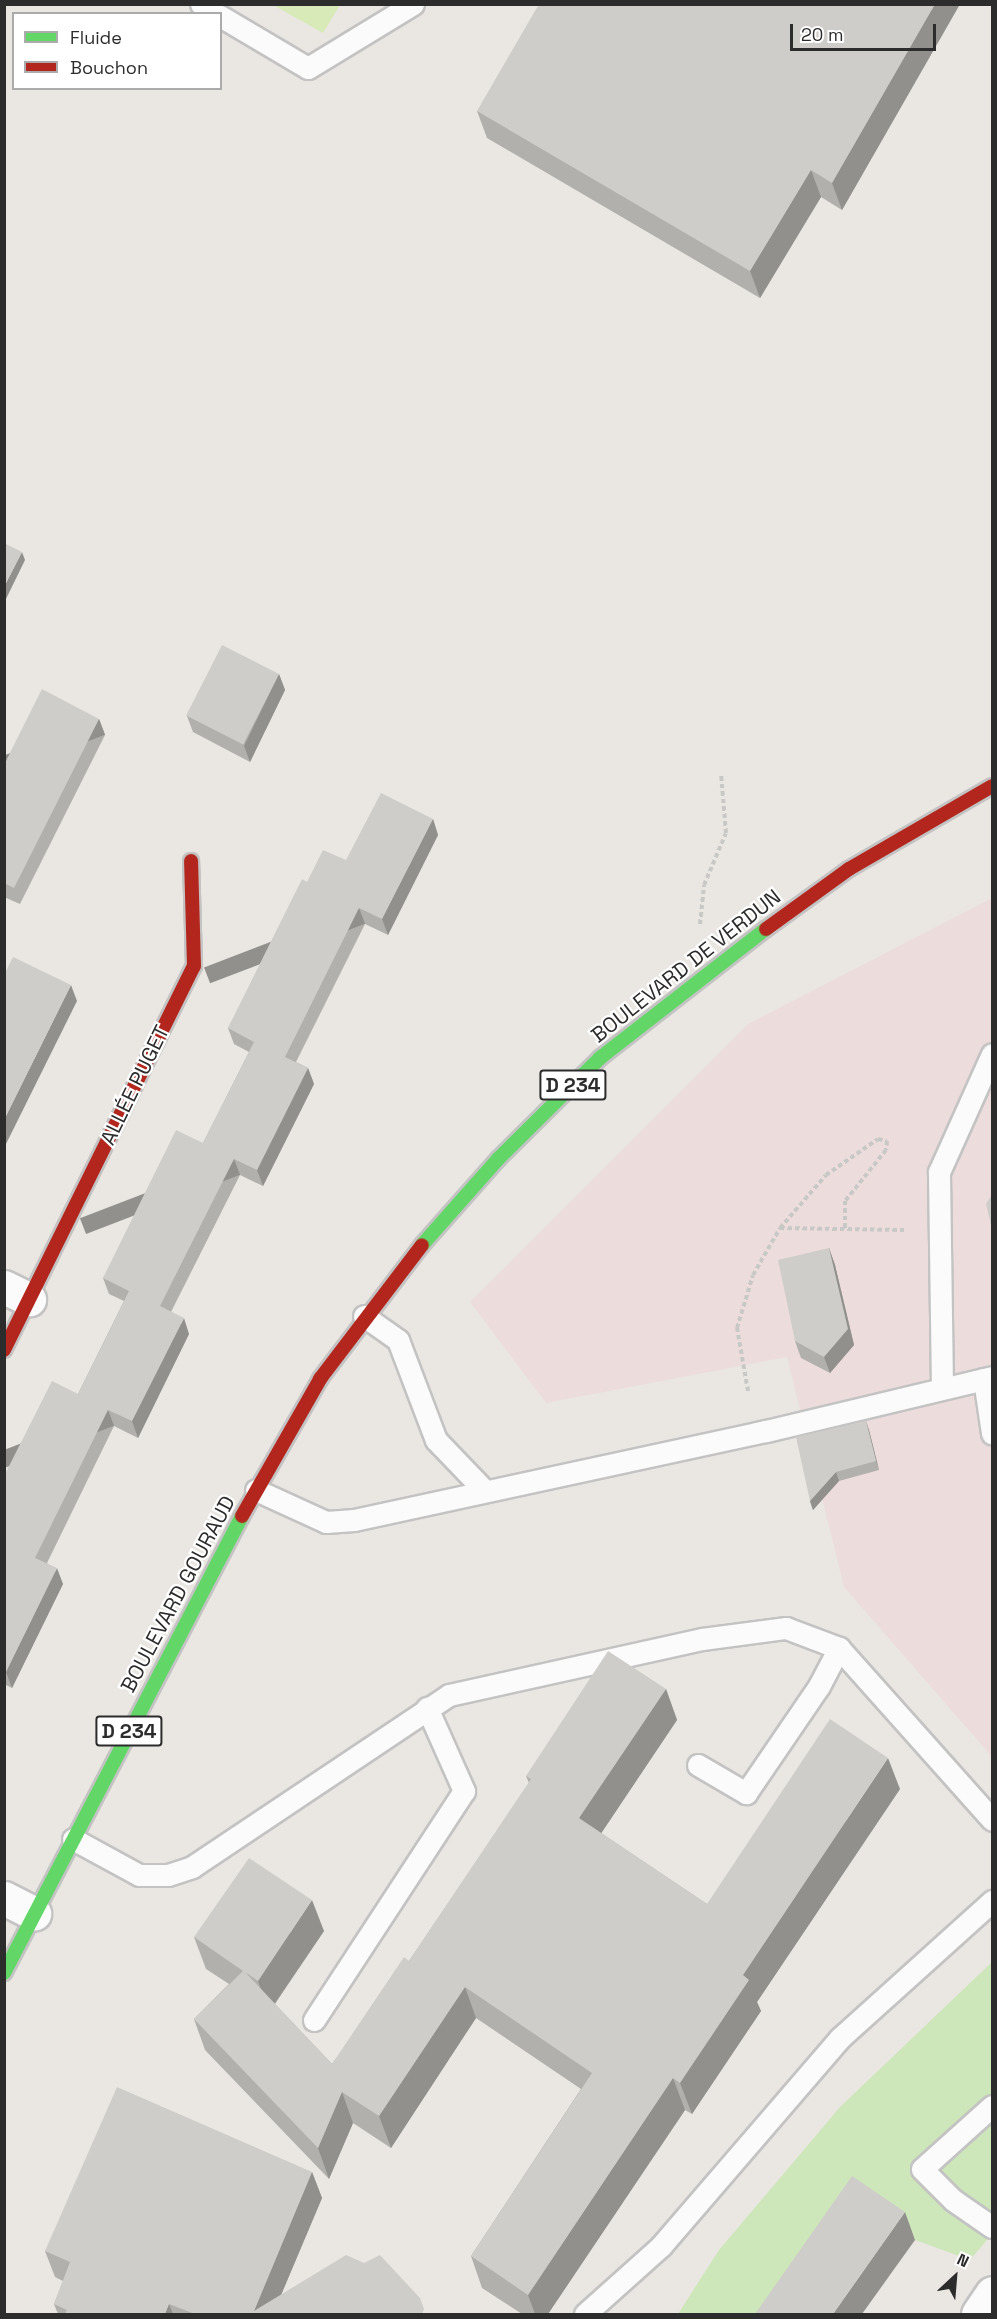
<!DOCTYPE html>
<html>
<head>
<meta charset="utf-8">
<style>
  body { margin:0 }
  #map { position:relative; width:997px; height:2319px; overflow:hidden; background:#eae7e2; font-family:"Space Grotesk",sans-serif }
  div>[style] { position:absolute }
  .medical>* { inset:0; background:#ecdddc }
  .green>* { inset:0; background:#cde6ba }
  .pitch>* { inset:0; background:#d8eab8 }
  .path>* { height:4px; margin-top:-2px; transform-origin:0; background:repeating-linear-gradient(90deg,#c8c8c7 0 4.5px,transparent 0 7.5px) }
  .roads { filter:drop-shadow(2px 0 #c4c3c3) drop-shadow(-2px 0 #c4c3c3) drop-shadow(0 2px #c4c3c3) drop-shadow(0 -2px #c4c3c3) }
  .lane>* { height:21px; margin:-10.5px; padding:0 10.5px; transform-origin:10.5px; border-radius:10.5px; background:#fcfbfb }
  .street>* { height:33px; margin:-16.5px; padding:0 16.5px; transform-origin:16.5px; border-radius:16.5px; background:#fcfbfb }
  .fast>* { height:14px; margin:-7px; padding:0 7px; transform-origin:7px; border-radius:7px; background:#63d668 }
  .jam>* { height:14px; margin:-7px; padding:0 7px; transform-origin:7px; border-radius:7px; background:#b3261e }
  .wall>* { inset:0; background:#b2b0ad }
  .shaded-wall>* { inset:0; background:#91908d; transform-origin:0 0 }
  .building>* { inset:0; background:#cfcdc9; transform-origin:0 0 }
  span { translate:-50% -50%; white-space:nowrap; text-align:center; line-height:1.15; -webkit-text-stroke:4.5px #fff; paint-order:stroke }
  .shield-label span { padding:2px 4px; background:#fff; border:2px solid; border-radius:4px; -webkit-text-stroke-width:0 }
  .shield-label { font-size:20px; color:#2c2c2c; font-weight:700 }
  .street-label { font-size:21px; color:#2c2c2c }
  .frame { position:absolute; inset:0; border:6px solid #2c2c2c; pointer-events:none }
  .legend { position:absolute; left:12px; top:12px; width:210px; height:78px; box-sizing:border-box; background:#fff; border:2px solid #ababab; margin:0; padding:8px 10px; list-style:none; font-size:18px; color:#2c2c2c }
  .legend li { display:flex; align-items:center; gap:12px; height:30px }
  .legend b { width:30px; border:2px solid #ababab }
  .north { position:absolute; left:925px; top:2247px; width:60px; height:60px; -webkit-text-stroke:4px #fff; paint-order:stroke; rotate:26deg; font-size:16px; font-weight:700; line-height:24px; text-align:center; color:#2c2c2c }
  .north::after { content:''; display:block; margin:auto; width:21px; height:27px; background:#2c2c2c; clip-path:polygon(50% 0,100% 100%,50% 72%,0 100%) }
  .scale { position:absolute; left:790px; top:24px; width:146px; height:27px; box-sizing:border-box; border:3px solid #2c2c2c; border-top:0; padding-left:8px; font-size:18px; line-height:21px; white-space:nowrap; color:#2c2c2c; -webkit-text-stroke:4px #fff; paint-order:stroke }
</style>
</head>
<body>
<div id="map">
  <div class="medical">
    <i style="clip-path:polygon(992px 898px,992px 1757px,844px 1587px,787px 1357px,546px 1403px,470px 1302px,748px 1024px)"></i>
  </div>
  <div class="green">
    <i style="clip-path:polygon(992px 1962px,992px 2234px,970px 2260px,915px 2240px,785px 2314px,678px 2314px,719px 2250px,840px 2107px)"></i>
  </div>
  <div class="pitch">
    <i style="clip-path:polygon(273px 5px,340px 5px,323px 33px)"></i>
  </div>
  <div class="path">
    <i style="left:700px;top:924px;width:39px;rotate:-84deg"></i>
    <i style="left:704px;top:885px;width:56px;rotate:-67.1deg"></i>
    <i style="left:726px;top:833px;width:59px;rotate:-94.8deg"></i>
    <i style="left:780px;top:1228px;width:124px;rotate:0.9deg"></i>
    <i style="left:748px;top:1391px;width:64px;rotate:-99.9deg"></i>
    <i style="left:737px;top:1328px;width:55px;rotate:-73.2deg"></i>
    <i style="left:753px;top:1275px;width:54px;rotate:-60.1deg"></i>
    <i style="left:780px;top:1228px;width:70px;rotate:-49deg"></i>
    <i style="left:826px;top:1175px;width:63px;rotate:-34.7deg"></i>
    <i style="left:878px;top:1139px;width:9px;rotate:13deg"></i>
    <i style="left:887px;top:1141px;width:9px;rotate:96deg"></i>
    <i style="left:886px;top:1150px;width:65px;rotate:128.8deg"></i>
    <i style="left:845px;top:1201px;width:28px;rotate:90deg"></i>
  </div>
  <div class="roads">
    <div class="lane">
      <i style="left:201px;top:4px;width:18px;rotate:34deg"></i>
      <i style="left:220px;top:16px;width:102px;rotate:30.6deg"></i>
      <i style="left:308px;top:68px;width:123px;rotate:-31.4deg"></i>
      <i style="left:364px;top:1316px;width:42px;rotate:35.2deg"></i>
      <i style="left:398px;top:1340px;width:107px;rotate:69.2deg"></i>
      <i style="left:436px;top:1440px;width:69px;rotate:46.2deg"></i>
      <i style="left:984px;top:1379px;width:55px;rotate:81.6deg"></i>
      <i style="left:942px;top:1388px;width:216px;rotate:-90.8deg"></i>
      <i style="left:939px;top:1172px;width:129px;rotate:-65.8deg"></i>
      <i style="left:256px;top:1490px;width:77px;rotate:24.6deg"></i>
      <i style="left:326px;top:1522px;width:28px;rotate:-4deg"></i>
      <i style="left:354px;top:1520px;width:422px;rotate:-12.2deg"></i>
      <i style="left:766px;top:1431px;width:232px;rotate:-13.4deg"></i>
      <i style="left:698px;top:1765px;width:56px;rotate:30.3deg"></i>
      <i style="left:746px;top:1793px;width:130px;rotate:-55.7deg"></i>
      <i style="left:819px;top:1686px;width:43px;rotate:-62.2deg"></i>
      <i style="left:73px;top:1839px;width:75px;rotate:28.6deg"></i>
      <i style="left:139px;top:1875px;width:29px"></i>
      <i style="left:168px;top:1875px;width:25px;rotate:-18deg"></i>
      <i style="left:192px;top:1867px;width:309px;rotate:-33.8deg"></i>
      <i style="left:449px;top:1695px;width:259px;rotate:-12.5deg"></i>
      <i style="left:702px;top:1639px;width:85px;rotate:-7.5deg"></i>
      <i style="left:786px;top:1628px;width:57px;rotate:20.7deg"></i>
      <i style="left:839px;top:1648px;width:230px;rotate:48.3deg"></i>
      <i style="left:314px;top:2020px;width:274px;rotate:-56.8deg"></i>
      <i style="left:464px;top:1791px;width:91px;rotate:-114deg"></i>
      <i style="left:992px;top:2106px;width:94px;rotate:138deg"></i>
      <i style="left:922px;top:2169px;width:44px;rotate:45deg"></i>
      <i style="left:953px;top:2200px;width:47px;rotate:34.7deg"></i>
      <i style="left:585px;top:2314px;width:102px;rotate:-41.8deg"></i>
      <i style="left:661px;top:2246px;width:274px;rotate:-49.3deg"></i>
      <i style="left:840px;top:2038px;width:205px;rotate:-42deg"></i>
    </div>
    <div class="street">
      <i style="left:4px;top:1287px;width:28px;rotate:26deg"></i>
      <i style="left:4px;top:1898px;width:34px;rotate:27deg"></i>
      <i style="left:978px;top:2314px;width:25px;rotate:-56deg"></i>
    </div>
    <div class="fast">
      <i style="left:422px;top:1245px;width:115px;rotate:-48.5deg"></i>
      <i style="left:498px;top:1159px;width:144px;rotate:-44.7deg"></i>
      <i style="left:600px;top:1058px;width:210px;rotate:-37.9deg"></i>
      <i style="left:4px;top:1973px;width:515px;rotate:-62.49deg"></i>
    </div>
    <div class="jam">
      <i style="left:766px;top:929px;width:102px;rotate:-35.9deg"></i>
      <i style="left:849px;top:869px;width:165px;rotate:-30.1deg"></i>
      <i style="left:4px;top:1350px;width:428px;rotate:-63.7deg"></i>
      <i style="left:194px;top:966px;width:105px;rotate:-91.6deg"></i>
      <i style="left:242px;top:1516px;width:158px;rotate:-60.3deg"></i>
      <i style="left:320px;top:1379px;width:168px;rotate:-52.7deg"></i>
    </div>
  </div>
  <div class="wall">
    <i style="clip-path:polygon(960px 4px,842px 210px,821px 197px,760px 298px,487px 138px,477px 111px)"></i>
    <i style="clip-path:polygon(279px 674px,285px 690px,250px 762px,193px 732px,187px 716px)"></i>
    <i style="clip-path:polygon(99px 719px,105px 735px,20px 904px,4px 897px,4px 765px)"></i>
    <i style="clip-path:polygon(433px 819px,438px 835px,388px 935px,365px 924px,296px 1062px,308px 1068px,314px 1084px,263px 1186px,240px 1175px,171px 1312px,189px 1334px,138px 1438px,114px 1426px,47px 1563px,63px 1584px,12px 1688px,4px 1684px,4px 1476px,78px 1394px,124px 1301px,109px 1294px,103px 1278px,203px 1143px,249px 1052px,234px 1044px,228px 1028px,307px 882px,346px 860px)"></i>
    <i style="clip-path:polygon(829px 1248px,835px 1265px,854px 1345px,830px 1373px,801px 1358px,795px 1341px)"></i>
    <i style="clip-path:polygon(866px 1421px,869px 1430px,879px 1470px,839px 1481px,813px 1510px,810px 1501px)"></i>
    <i style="clip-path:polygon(666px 1689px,677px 1720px,601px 1833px,707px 1904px,900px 1789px,757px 2002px,761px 2011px,692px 2114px,685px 2110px,548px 2314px,522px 2314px,482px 2288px,471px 2256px,581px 2089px,476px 2018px,391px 2148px,353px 2123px,329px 2179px,205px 2050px,194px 2019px,229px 1984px,206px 1969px,194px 1937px,324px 1931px,275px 2004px,332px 2064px,409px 1961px,529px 1783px,526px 1776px)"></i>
    <i style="clip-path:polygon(312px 2172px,322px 2198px,281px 2295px,426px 2314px,58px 2314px,54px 2304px,63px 2281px,55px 2277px,45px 2251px)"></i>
  </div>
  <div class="shaded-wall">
    <i style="clip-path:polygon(935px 4px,960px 4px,842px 210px,832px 183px)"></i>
    <i style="clip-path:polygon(811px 170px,821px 197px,760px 298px,750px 271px)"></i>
    <i style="clip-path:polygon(22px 552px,25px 560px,5px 601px,4px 587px)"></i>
    <i style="clip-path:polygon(279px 674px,285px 690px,250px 762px,244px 746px)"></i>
    <i style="left:99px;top:719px;width:17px;height:189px;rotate:69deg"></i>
    <i style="clip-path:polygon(433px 819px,438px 835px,388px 935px,382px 919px)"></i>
    <i style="left:359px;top:908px;width:17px;height:166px;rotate:69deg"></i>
    <i style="clip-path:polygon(71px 985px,77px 1001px,4px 1148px,4px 1120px)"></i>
    <i style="clip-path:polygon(308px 1068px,314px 1084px,263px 1186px,257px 1170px)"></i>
    <i style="left:234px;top:1159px;width:17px;height:165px;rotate:69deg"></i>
    <i style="clip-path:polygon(829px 1248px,835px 1265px,854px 1345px,830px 1373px,824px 1357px)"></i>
    <i style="clip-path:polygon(184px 1318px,189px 1334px,138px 1438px,132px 1421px)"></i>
    <i style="left:108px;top:1410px;width:17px;height:165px;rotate:69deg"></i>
    <i style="clip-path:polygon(866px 1421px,869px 1430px,879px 1470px,876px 1461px)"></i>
    <i style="clip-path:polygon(836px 1472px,839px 1481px,813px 1510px,810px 1501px)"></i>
    <i style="clip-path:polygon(57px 1568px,63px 1584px,12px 1688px,6px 1672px)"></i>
    <i style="clip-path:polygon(666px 1689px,677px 1720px,590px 1850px,579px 1818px)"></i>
    <i style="clip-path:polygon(888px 1758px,900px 1789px,757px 2002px,761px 2011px,692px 2114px,680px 2083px,743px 1975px)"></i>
    <i style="clip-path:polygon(312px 1900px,324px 1931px,269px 2012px,258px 1981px)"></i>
    <i style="clip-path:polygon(465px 1987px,476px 2018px,391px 2148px,379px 2116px)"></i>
    <i style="clip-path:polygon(673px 2078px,685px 2110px,548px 2314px,535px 2314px,528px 2295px)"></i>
    <i style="clip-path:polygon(342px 2092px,353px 2123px,329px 2179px,318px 2148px)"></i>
    <i style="clip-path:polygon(312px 2172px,322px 2198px,273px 2314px,254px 2311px)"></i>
    <i style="clip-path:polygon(905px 2212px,915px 2240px,862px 2314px,833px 2314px)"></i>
    <i style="clip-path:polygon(169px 2304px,173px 2314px,165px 2314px)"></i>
  </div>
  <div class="building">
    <i style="clip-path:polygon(539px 4px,935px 4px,832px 183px,811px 170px,750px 271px,477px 111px)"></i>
    <i style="clip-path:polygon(4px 543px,22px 552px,4px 587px)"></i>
    <i style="left:222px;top:645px;width:64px;height:79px;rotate:27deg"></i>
    <i style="clip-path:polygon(42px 689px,99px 719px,14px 888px,4px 883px,4px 765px)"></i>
    <i style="clip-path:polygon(381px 793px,433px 819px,382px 919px,359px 908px,285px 1057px,308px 1068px,257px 1170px,234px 1159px,160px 1306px,184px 1318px,132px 1421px,108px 1410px,35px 1558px,57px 1568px,6px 1672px,4px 1671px,4px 1476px,52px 1381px,78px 1394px,103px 1344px,129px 1291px,103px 1278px,176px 1130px,203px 1143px,254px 1042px,228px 1028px,302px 879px,307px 882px,323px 850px,346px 860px)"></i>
    <i style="clip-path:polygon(13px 957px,71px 985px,4px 1120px,4px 975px)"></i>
    <i style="clip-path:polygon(993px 1193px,993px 1233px,986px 1204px)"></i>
    <i style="clip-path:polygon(829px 1248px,848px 1329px,824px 1357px,795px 1341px,778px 1260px)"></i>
    <i style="clip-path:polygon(866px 1421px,876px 1461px,836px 1472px,810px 1501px,796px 1437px)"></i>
    <i style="clip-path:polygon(608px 1651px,666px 1689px,579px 1818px,707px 1904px,830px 1719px,888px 1758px,743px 1975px,749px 1980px,680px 2083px,673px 2078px,528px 2295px,471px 2256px,592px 2073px,465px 1987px,379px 2116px,342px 2092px,318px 2148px,194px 2019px,243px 1971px,194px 1937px,249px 1858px,312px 1900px,258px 1981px,245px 1972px,332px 2064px,404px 1957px,409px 1961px,531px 1779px,526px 1776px)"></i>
    <i style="clip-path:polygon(117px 2087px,312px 2172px,254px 2311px,346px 2255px,364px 2263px,380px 2255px,420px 2298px,424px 2309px,422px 2314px,195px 2314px,169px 2304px,165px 2314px,65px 2314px,67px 2310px,54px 2304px,70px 2262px,45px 2251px)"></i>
    <i style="clip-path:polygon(852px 2176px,905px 2212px,833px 2314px,755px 2314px)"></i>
  </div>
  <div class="shield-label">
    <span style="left:573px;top:1085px">D 234</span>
    <span style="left:129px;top:1731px">D 234</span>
  </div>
  <div class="street-label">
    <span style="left:686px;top:966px;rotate:-38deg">BOULEVARD DE VERDUN</span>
    <span style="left:135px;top:1085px;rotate:-64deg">ALLÉE PUGET</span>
    <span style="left:178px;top:1594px;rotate:-62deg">BOULEVARD GOURAUD</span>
  </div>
  <div class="frame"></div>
  <ul class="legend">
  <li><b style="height:8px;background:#63d668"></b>Fluide</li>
  <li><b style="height:8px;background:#b3261e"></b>Bouchon</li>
  </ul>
  <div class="north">N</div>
  <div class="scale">20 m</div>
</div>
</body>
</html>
